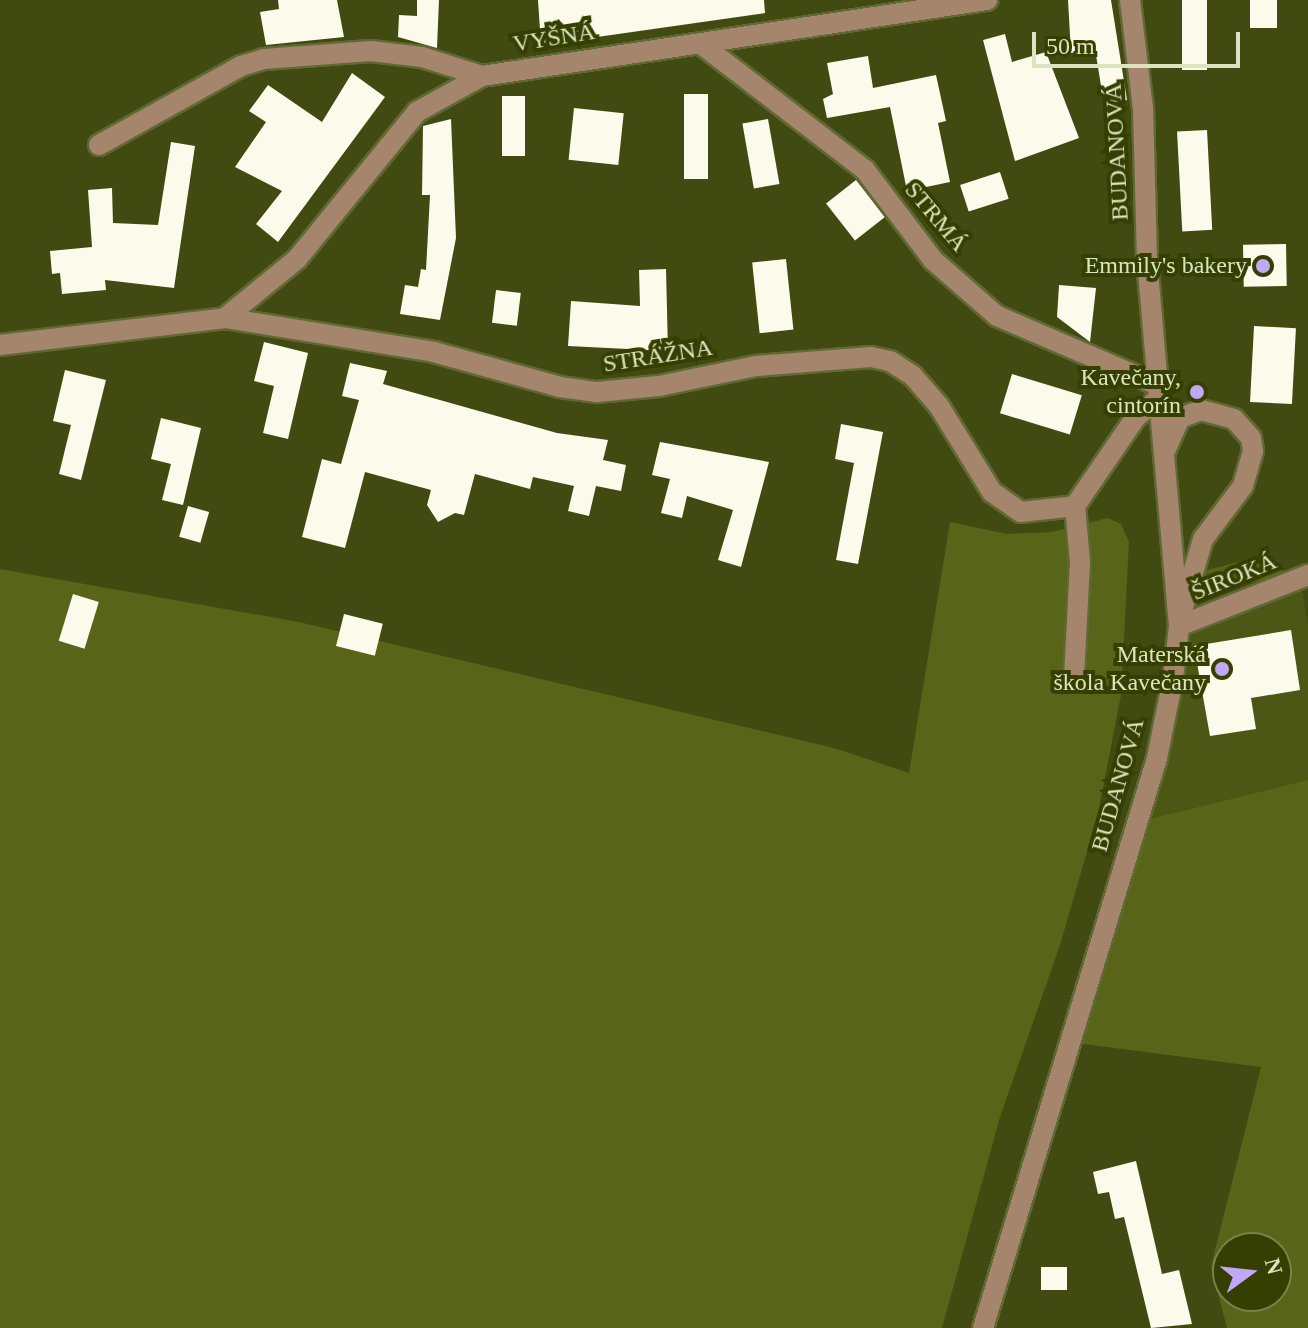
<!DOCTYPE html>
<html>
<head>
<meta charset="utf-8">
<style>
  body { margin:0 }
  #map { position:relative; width:1308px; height:1328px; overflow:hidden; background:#414a10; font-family:"Times New Roman",serif }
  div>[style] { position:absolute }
  .built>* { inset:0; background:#4c5615 }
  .green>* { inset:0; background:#586417 }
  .building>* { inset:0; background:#fcfaeb; transform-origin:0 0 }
  .roads { filter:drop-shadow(2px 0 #606933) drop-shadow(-2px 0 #606933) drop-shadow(0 2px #606933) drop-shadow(0 -2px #606933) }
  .minor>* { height:20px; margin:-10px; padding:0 10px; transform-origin:10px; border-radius:10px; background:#a6856d }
  .dots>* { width:22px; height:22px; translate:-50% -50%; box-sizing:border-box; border:4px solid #363f02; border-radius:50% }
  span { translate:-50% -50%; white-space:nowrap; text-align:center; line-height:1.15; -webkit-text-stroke:8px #363f02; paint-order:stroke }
  .street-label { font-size:24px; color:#dbe4bf }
  .poi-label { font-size:24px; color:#dbe4bf }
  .right { translate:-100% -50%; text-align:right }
  .north { position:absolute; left:1212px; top:1232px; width:80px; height:80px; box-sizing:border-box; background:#363f02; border:2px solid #78814e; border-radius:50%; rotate:75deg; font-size:22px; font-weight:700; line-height:32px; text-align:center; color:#dbe4bf }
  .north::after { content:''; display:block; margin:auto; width:28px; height:36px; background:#c0a8f4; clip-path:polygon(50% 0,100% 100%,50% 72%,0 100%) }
  .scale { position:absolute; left:1032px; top:32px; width:208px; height:36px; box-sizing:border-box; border:4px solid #dbe4bf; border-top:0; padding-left:10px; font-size:24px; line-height:28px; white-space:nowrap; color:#dbe4bf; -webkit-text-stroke:6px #363f02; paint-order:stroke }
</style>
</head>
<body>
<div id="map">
  <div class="built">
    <i style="clip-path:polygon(1300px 578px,1308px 624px,1308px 780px,1137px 822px,1179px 626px)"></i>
  </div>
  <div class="green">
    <i style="clip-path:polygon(1108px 518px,1121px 524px,1129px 542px,1121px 695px,1098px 814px,1060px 945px,1000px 1117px,942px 1328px,0 1328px,0 569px,299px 622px,834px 748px,909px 773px,950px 522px,1007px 534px,1051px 532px)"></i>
    <i style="clip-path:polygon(1266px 555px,1286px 574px,1241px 585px,1212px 584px,1204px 577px,1207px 570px)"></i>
    <i style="clip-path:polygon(evenodd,1308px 780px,1308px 1328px,1227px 1328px,1211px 1266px,1261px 1067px,1068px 1042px,1137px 822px,1308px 780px,1228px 1248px,1276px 1248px,1276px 1296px,1228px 1296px,1228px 1248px)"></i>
  </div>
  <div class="building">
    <i style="clip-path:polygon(278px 0,337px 0,344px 37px,266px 45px,260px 12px,279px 9px)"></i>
    <i style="clip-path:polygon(417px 0,439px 0,437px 48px,398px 37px,399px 15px,417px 16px)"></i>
    <i style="clip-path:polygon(538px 0,764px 0,765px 13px,541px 45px)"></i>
    <i style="clip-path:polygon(1068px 0,1111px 0,1127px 100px,1104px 104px,1095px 49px,1071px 53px)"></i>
    <i style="left:1182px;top:0;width:25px;height:70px"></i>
    <i style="left:1250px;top:0;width:27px;height:28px"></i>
    <i style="clip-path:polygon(1005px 34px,1012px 62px,1046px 52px,1079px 138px,1015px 161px,983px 40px)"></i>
    <i style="clip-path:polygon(868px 56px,873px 88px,936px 75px,946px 121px,938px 123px,950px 182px,907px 191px,890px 107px,827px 118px,823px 99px,833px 94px,827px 63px)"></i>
    <i style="clip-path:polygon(352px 73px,385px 97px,278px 242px,256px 224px,282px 191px,235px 167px,266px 122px,249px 111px,268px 85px,322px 122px)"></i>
    <i style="left:684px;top:94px;width:24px;height:85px"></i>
    <i style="left:502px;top:96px;width:23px;height:60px"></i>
    <i style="left:574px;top:108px;width:50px;height:52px;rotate:6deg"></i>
    <i style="clip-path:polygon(451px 119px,456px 238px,440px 320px,400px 314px,405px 285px,418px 287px,421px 269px,426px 270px,430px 195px,422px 195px,423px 126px)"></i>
    <i style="left:768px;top:119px;width:66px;height:26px;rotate:80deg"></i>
    <i style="left:1207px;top:130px;width:100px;height:30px;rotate:87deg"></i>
    <i style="clip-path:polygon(171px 142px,195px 146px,174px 288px,105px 280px,106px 290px,62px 294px,60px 273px,52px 274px,50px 251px,92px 247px,88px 190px,112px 188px,113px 223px,158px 225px)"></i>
    <i style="left:1000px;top:172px;width:28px;height:42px;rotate:72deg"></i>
    <i style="left:856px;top:180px;width:47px;height:38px;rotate:52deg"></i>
    <i style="left:1286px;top:244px;width:42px;height:43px;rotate:89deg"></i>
    <i style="left:786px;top:259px;width:71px;height:34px;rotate:84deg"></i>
    <i style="clip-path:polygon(666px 269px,668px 351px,568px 346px,571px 301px,640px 306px,639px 270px)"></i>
    <i style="clip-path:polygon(1059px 285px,1096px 288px,1090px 342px,1057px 317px)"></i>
    <i style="left:496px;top:290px;width:25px;height:33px;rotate:7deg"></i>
    <i style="left:1254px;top:326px;width:42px;height:76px;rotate:3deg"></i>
    <i style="clip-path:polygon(264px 342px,308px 353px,288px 439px,263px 433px,274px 386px,254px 381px)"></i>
    <i style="clip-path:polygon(350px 363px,387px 371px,383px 384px,557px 433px,608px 440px,603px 460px,626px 465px,621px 491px,596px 486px,589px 516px,568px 511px,574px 486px,533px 477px,530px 489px,475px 474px,464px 515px,455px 513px,438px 522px,427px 505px,431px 490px,365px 472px,345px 548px,302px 537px,322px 459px,341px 464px,359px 400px,342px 396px)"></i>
    <i style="clip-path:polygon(65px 370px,106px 380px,81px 480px,59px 474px,71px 425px,53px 421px)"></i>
    <i style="left:1012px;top:374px;width:73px;height:41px;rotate:17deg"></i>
    <i style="clip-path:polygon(161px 418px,201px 428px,183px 505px,162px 500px,171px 464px,151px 459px)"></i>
    <i style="clip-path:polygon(841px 424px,883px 432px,858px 564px,836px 560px,854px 463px,835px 459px)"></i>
    <i style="clip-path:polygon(660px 442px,769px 462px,741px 567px,718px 560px,733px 510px,687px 496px,682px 518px,661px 513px,670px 479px,652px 475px)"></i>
    <i style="left:188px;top:506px;width:22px;height:32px;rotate:16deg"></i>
    <i style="left:73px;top:594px;width:27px;height:49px;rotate:17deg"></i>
    <i style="left:344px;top:614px;width:40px;height:33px;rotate:14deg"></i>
    <i style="clip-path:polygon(1291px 630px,1300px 690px,1251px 698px,1256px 729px,1210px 736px,1194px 646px)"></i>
    <i style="clip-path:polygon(1136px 1161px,1162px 1274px,1179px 1270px,1192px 1324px,1151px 1328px,1124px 1217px,1115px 1219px,1109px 1192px,1098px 1194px,1093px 1172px)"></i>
    <i style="left:1041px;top:1267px;width:26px;height:23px"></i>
  </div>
  <div class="roads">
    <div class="minor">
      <i style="left:701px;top:44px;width:207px;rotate:37.5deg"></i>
      <i style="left:865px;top:170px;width:113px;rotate:52.9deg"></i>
      <i style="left:933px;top:260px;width:85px;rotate:41.2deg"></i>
      <i style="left:997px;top:316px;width:173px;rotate:23.2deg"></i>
      <i style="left:99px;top:145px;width:162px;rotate:-29.1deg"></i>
      <i style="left:241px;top:66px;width:24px;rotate:-17deg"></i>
      <i style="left:264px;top:59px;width:107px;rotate:-4.3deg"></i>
      <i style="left:371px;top:51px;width:51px;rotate:6.7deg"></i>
      <i style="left:422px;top:57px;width:63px;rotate:17.6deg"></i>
      <i style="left:225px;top:318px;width:93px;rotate:-39.3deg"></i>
      <i style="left:297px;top:259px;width:190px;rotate:-50.8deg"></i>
      <i style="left:417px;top:112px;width:74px;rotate:-29deg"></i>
      <i style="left:482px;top:76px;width:511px;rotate:-8.56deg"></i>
      <i style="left:0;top:345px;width:227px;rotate:-6.8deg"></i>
      <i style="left:225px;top:318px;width:212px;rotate:9.2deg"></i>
      <i style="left:434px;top:352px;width:131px;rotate:15.5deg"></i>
      <i style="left:560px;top:387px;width:37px;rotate:8deg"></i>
      <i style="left:597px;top:392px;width:62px;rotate:-5.5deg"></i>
      <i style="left:659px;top:386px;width:99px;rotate:-11.7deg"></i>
      <i style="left:756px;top:366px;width:115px;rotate:-4.5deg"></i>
      <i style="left:871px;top:357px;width:19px;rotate:12deg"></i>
      <i style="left:890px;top:361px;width:27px;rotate:33deg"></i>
      <i style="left:913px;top:376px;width:40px;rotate:49deg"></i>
      <i style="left:939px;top:406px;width:101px;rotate:58.4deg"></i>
      <i style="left:992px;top:492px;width:35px;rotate:35deg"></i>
      <i style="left:1021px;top:512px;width:54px;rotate:-6.3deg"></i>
      <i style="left:1075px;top:506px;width:108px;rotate:-55.6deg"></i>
      <i style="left:1136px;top:417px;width:27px;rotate:-39deg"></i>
      <i style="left:1166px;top:449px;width:34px;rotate:-66deg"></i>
      <i style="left:1180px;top:418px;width:22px;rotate:-21deg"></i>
      <i style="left:1201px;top:410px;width:34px;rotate:15deg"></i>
      <i style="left:1234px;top:419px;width:25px;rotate:48deg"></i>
      <i style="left:1251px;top:438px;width:13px;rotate:81deg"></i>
      <i style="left:1253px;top:451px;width:36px;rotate:106deg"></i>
      <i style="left:1243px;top:486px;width:66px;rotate:127deg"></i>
      <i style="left:1203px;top:539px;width:71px;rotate:106.4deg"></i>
      <i style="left:1179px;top:626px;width:139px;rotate:-21.6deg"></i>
      <i style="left:1074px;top:677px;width:115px;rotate:-87deg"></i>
      <i style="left:1080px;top:562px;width:56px;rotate:-95.1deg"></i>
      <i style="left:983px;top:1328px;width:596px;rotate:-73.02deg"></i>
      <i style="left:1157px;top:758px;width:81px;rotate:-78.6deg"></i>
      <i style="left:1173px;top:679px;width:53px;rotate:-83.5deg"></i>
      <i style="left:1179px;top:626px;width:367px;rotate:-95deg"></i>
      <i style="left:1147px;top:260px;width:151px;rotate:-91.5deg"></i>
      <i style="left:1143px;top:109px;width:110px;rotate:-96.8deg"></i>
    </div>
  </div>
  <div class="dots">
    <i style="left:1263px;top:266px;background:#c0a8f4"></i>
    <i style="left:1197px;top:392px;background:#c0a8f4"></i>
    <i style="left:1222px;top:669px;background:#c0a8f4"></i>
  </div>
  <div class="street-label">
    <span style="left:554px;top:38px;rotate:-9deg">VYŠNÁ</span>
    <span style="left:1117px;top:152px;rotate:-93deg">BUDANOVÁ</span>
    <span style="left:936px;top:217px;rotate:50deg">STRMÁ</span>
    <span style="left:658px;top:356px;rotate:-9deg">STRÁŽNA</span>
    <span style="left:1234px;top:577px;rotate:-22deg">ŠIROKÁ</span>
    <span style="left:1118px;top:785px;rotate:-74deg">BUDANOVÁ</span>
  </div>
  <div class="poi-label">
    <span class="right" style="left:1247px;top:266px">Emmily's bakery</span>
    <span class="right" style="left:1181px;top:392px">Kavečany,<br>cintorín</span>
    <span class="right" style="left:1206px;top:669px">Materská<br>škola Kavečany</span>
  </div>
  <div class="north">N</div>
  <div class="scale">50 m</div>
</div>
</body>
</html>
